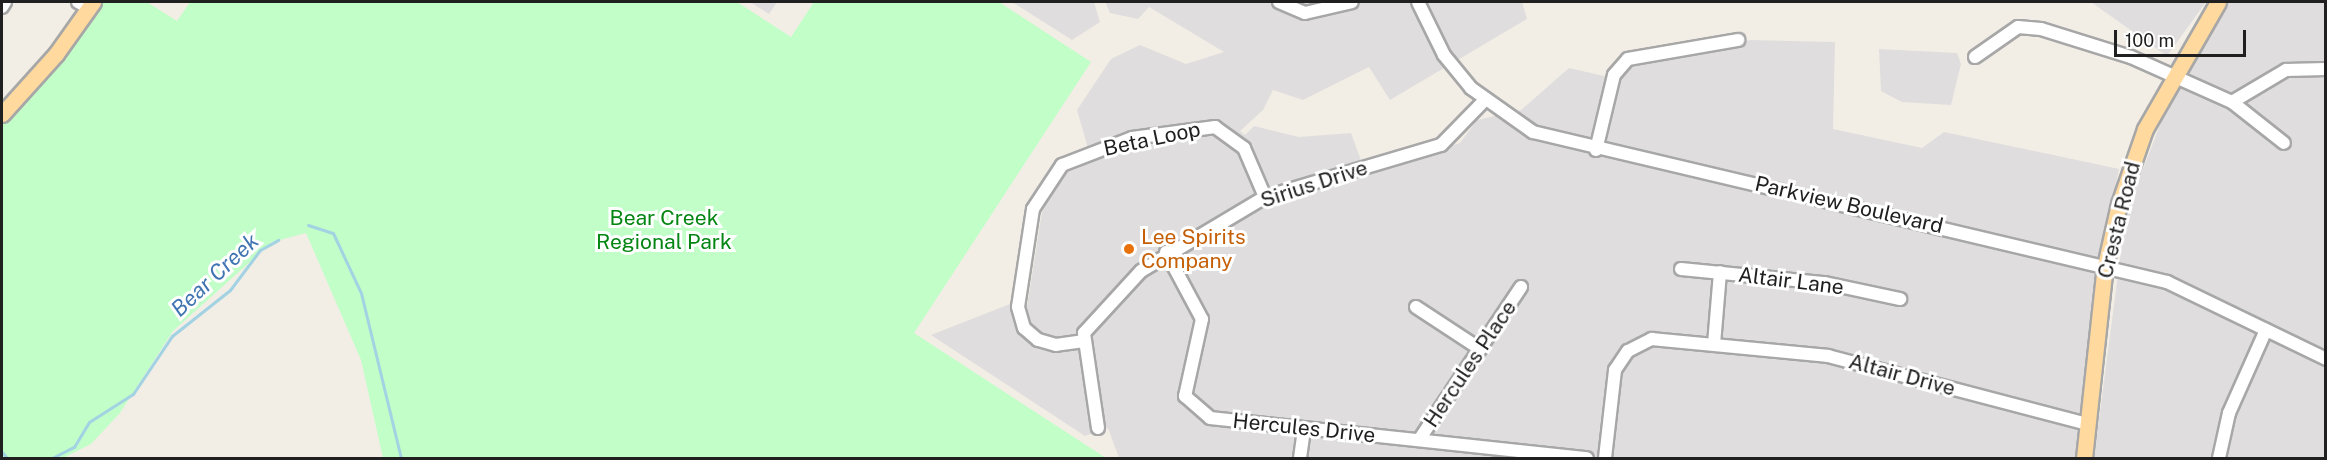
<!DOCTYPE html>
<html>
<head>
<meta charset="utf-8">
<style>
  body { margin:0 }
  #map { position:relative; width:2327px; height:460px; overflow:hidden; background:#f2eee6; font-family:"Public Sans",sans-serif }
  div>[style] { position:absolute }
  .residential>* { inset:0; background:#dfdddd }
  .park>* { inset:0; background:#c1fec8 }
  .stream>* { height:3px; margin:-1.5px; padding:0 1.5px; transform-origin:1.5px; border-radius:1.5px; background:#a3d2e3 }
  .roads { filter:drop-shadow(2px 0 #a7a7a7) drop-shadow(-2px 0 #a7a7a7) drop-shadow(0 2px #a7a7a7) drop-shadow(0 -2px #a7a7a7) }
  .minor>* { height:12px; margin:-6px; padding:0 6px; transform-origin:6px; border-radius:6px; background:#fff }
  .major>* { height:15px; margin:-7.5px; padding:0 7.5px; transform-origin:7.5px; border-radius:7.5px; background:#ffd99e }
  .dots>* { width:16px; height:16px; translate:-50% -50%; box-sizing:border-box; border:3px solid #fff; border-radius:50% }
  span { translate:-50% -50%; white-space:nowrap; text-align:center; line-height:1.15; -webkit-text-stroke:6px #fff; paint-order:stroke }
  .street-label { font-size:21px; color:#202020 }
  .park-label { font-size:21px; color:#038512 }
  .food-label { font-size:21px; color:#c56008 }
  .left { translate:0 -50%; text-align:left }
  .water-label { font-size:22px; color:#4075b2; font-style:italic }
  .frame { position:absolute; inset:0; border:3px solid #202020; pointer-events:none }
  .scale { position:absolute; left:2114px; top:30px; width:132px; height:27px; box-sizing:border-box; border:3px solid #202020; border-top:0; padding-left:8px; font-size:18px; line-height:21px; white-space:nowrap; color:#202020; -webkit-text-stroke:4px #fff; paint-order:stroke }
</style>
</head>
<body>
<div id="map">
  <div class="residential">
    <i style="clip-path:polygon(750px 2px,777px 2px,769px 14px)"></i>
    <i style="clip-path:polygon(1012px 2px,1094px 2px,1100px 22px,1072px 40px)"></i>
    <i style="clip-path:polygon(1105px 2px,1522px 2px,1527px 19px,1390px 100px,1369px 67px,1303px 100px,1273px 90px,1263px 110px,1240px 131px,1245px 135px,1254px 126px,1299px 137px,1351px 133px,1366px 174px,1460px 143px,1477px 120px,1521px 110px,1569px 68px,1617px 79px,1632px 64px,1751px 40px,1835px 42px,1833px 129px,1922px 148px,1944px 132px,2119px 169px,2096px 284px,2076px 458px,1119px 458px,1108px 428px,1085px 436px,931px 335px,1010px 304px,1027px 307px,1042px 212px,1066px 173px,1092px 162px,1077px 110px,1111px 59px,1140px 45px,1186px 64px,1224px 52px,1149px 7px,1138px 19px,1110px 13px)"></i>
    <i style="clip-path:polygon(2091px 2px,2206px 2px,2167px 56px)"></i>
    <i style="clip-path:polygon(2226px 2px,2325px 2px,2325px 458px,2094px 458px,2126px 213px,2172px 94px)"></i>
    <i style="clip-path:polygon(1879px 49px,1957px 53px,1961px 64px,1951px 105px,1902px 102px,1881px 91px)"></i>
  </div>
  <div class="park">
    <i style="clip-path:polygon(97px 2px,147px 2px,177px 21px,190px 2px,737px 2px,791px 37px,814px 2px,999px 2px,1091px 62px,914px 333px,1106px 458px,383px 458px,361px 360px,306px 233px,272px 242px,173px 331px,120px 413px,91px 444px,63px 458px,2px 458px,2px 124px,64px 56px)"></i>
  </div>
  <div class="stream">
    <i style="left:308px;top:225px;width:26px;rotate:18deg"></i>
    <i style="left:333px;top:233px;width:66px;rotate:65deg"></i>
    <i style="left:361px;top:293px;width:170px;rotate:76.4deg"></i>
    <i style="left:2px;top:452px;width:8px;rotate:50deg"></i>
    <i style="left:52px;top:458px;width:25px;rotate:-27deg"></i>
    <i style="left:74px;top:447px;width:29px;rotate:-59deg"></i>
    <i style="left:89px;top:422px;width:52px;rotate:-32.5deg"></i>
    <i style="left:133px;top:394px;width:70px;rotate:-56.1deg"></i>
    <i style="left:172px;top:336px;width:74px;rotate:-38.4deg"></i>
    <i style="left:230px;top:290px;width:50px;rotate:-53.1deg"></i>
    <i style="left:260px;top:250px;width:21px;rotate:-29deg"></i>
  </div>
  <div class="roads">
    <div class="minor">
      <i style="left:78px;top:2px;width:13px;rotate:29deg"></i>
      <i style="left:1279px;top:2px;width:28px;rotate:23deg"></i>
      <i style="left:1305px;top:13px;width:48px;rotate:-13.2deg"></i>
      <i style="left:1418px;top:2px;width:59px;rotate:63.9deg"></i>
      <i style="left:1444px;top:55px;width:43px;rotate:50.7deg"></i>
      <i style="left:1471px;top:88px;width:76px;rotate:35.4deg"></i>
      <i style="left:1533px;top:132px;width:652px;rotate:13.31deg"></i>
      <i style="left:2167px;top:282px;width:177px;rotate:25.8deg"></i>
      <i style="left:2px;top:7px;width:6px;rotate:-59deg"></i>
      <i style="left:1975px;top:57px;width:52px;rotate:-34.9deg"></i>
      <i style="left:2018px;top:27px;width:23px;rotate:5deg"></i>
      <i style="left:2041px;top:29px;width:94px;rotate:17.3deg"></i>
      <i style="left:2131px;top:57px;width:111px;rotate:24deg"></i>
      <i style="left:2232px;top:102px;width:66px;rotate:38.3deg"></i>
      <i style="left:2232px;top:102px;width:63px;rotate:-30.7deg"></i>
      <i style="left:2286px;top:70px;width:40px;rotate:-1.4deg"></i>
      <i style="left:1596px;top:150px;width:77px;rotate:-76.5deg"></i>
      <i style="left:1614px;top:75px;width:21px;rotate:-49deg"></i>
      <i style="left:1628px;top:59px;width:112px;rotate:-9.8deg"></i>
      <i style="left:1166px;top:252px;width:76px;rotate:61.8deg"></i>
      <i style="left:1202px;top:319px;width:79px;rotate:102.4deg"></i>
      <i style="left:1185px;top:396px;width:33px;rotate:41deg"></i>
      <i style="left:1210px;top:418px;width:379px;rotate:6.1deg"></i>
      <i style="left:1681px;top:269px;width:145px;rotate:5.6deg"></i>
      <i style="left:1825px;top:283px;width:77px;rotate:12deg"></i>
      <i style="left:1416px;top:307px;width:77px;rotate:33.3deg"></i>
      <i style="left:1084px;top:341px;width:28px;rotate:172deg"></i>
      <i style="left:1056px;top:345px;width:19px;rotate:-164deg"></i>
      <i style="left:1038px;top:340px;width:18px;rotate:-139deg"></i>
      <i style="left:1024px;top:328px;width:22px;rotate:-106deg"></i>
      <i style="left:1018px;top:307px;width:99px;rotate:-81.3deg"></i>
      <i style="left:1033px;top:209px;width:53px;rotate:-56.6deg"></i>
      <i style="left:1062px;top:165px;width:75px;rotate:-21.1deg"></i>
      <i style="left:1132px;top:138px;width:84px;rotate:-7.5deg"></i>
      <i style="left:1215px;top:127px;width:36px;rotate:36deg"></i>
      <i style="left:1244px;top:148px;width:53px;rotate:66.8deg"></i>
      <i style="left:1714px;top:344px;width:72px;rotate:-85.2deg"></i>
      <i style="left:1098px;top:428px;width:96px;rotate:-98.4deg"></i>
      <i style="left:1084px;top:333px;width:84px;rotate:-47.4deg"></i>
      <i style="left:1141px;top:271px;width:144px;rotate:-30.8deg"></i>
      <i style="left:1265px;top:197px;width:184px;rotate:-16.5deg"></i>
      <i style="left:1441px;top:145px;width:62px;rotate:-45.7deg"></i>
      <i style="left:1419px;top:440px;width:184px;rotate:-56.3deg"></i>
      <i style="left:1300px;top:458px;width:30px;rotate:-82deg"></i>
      <i style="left:1605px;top:458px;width:89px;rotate:-83.5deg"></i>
      <i style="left:1615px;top:370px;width:23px;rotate:-56deg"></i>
      <i style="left:1628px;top:351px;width:27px;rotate:-27deg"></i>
      <i style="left:1652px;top:339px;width:177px;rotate:5.5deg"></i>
      <i style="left:1828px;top:356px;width:269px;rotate:14.7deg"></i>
      <i style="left:2219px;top:458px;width:46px;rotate:-77.5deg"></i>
      <i style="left:2229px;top:413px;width:91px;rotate:-66deg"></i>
    </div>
    <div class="major">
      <i style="left:2px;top:114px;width:81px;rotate:-48deg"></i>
      <i style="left:56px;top:54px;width:64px;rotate:-54.6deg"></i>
      <i style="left:2084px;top:458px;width:193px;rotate:-83.8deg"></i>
      <i style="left:2105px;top:266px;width:64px;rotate:-77.3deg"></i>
      <i style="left:2119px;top:204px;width:79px;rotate:-70.9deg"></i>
      <i style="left:2145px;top:129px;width:146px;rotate:-60.1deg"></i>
    </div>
  </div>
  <div class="dots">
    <i style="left:1129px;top:249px;background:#e8710a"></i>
  </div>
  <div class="street-label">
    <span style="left:1152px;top:139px;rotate:-12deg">Beta Loop</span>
    <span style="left:1314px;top:184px;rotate:-18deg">Sirius Drive</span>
    <span style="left:1849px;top:205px;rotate:13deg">Parkview Boulevard</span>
    <span style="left:2119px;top:220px;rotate:-76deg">Cresta Road</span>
    <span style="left:1791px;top:281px;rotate:7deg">Altair Lane</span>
    <span style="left:1470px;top:364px;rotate:-56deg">Hercules Place</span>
    <span style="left:1902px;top:375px;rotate:15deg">Altair Drive</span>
    <span style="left:1304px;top:428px;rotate:6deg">Hercules Drive</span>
  </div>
  <div class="park-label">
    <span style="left:664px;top:230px">Bear Creek<br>Regional Park</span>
  </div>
  <div class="food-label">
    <span class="left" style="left:1141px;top:249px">Lee Spirits<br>Company</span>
  </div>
  <div class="water-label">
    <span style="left:215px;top:275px;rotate:-43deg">Bear Creek</span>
  </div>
  <div class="frame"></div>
  <div class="scale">100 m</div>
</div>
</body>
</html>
